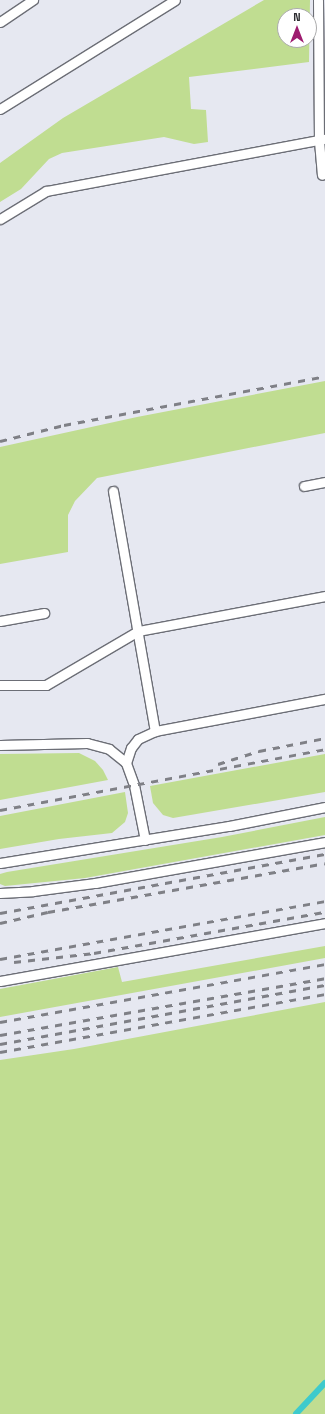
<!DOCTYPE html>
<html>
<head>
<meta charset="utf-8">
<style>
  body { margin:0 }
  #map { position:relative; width:325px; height:1414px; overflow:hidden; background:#e6e8f1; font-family:"Space Grotesk",sans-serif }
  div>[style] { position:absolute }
  .green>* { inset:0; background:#c0dd91 }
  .stream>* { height:5.5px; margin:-2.75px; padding:0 2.75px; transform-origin:2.75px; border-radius:2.75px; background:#3ecacc }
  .roads { filter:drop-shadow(1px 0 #6c6e76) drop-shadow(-1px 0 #6c6e76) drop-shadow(0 1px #6c6e76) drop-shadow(0 -1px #6c6e76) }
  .service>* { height:9px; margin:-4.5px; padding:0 4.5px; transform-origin:4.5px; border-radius:4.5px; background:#fff }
  .rail>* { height:3px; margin-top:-1.5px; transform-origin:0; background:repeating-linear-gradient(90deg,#7f8086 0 7px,transparent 0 14px) }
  span { translate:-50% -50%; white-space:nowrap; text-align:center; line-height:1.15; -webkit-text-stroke:3px #fff; paint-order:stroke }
  .north { position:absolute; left:277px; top:8px; width:40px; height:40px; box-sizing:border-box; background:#fff; border:1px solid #ababac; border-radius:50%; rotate:0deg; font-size:11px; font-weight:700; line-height:16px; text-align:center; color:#2c2d30 }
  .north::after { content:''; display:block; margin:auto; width:14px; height:18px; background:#9e1c6f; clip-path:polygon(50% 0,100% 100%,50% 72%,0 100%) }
</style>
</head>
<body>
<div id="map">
  <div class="green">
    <i style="clip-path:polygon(evenodd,264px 0,310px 0,309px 62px,189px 77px,191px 109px,206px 110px,208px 142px,194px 144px,164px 137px,62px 153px,49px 159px,21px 189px,0 202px,0 163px,63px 118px,264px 0,285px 16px,309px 16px,309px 40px,285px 40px,285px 16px)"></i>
    <i style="clip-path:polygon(325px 381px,325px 433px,97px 478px,75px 501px,68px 515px,68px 552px,0 564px,0 447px,137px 417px)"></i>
    <i style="clip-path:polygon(79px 753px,95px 761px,103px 770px,108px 780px,0 800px,0 754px)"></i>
    <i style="clip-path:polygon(325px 754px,325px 792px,173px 818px,163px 815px,153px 803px,150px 786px)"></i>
    <i style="clip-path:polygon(125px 792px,128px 813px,125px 822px,112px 833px,59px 839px,0 849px,0 816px)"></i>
    <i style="clip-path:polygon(325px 817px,325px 835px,85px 878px,5px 886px,0 884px,0 874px,7px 872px,222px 837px)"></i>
    <i style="clip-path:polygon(325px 946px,325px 958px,0 1017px,0 989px,118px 967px,122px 982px)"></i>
    <i style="clip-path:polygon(325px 1002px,325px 1414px,0 1414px,0 1060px,74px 1049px)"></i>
  </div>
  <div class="stream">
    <i style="left:296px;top:1414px;width:42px;rotate:-46.9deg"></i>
  </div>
  <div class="roads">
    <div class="service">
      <i style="left:318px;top:0;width:141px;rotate:89.6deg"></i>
      <i style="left:319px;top:141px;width:34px;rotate:85deg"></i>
      <i style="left:0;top:22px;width:40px;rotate:-34deg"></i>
      <i style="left:0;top:109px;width:206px;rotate:-31.9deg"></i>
      <i style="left:0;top:219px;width:54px;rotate:-31.3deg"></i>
      <i style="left:46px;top:191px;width:284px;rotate:-10.6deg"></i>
      <i style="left:304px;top:486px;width:21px;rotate:-11deg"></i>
      <i style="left:113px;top:491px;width:244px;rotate:80.1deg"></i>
      <i style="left:155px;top:731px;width:173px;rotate:-10.7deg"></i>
      <i style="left:0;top:621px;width:45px;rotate:-10.3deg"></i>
      <i style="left:0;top:685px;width:46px"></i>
      <i style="left:46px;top:685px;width:107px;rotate:-30.4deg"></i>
      <i style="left:138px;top:631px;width:190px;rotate:-10.6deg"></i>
      <i style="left:0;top:745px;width:87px;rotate:-1.3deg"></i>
      <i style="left:87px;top:743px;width:23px;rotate:15deg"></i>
      <i style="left:109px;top:749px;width:22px;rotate:39deg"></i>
      <i style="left:126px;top:763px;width:23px;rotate:70deg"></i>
      <i style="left:134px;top:785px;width:56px;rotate:78.7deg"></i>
      <i style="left:126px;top:763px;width:16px;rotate:-72deg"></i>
      <i style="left:131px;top:748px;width:11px;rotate:-52deg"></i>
      <i style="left:138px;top:739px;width:19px;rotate:-25deg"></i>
      <i style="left:0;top:863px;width:232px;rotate:-9.2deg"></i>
      <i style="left:229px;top:826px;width:98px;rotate:-11.2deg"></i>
      <i style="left:0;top:893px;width:33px;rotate:-3deg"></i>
      <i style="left:33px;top:891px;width:63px;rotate:-7.4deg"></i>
      <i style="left:95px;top:883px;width:234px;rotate:-10.1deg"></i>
      <i style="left:0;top:981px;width:330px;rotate:-10.1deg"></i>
    </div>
  </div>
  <div class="rail">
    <i style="left:0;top:441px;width:66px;rotate:-14deg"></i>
    <i style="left:64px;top:425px;width:266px;rotate:-10.6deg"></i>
    <i style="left:218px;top:764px;width:43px;rotate:-17.6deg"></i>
    <i style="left:259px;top:751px;width:67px;rotate:-11.1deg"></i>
    <i style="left:0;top:810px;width:331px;rotate:-10.6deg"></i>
    <i style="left:0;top:913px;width:330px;rotate:-10.3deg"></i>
    <i style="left:0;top:923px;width:49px;rotate:-12.9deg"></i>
    <i style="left:48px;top:912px;width:281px;rotate:-10deg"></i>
    <i style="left:0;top:959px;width:330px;rotate:-10.1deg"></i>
    <i style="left:14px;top:962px;width:81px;rotate:-6.4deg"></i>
    <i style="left:94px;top:953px;width:235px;rotate:-10.1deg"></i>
    <i style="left:0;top:1022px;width:330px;rotate:-10.1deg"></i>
    <i style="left:0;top:1035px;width:330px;rotate:-9.9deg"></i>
    <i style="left:0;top:1044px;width:330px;rotate:-10.3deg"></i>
    <i style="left:0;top:1052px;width:330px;rotate:-10.1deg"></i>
  </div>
  <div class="north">N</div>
</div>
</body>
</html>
